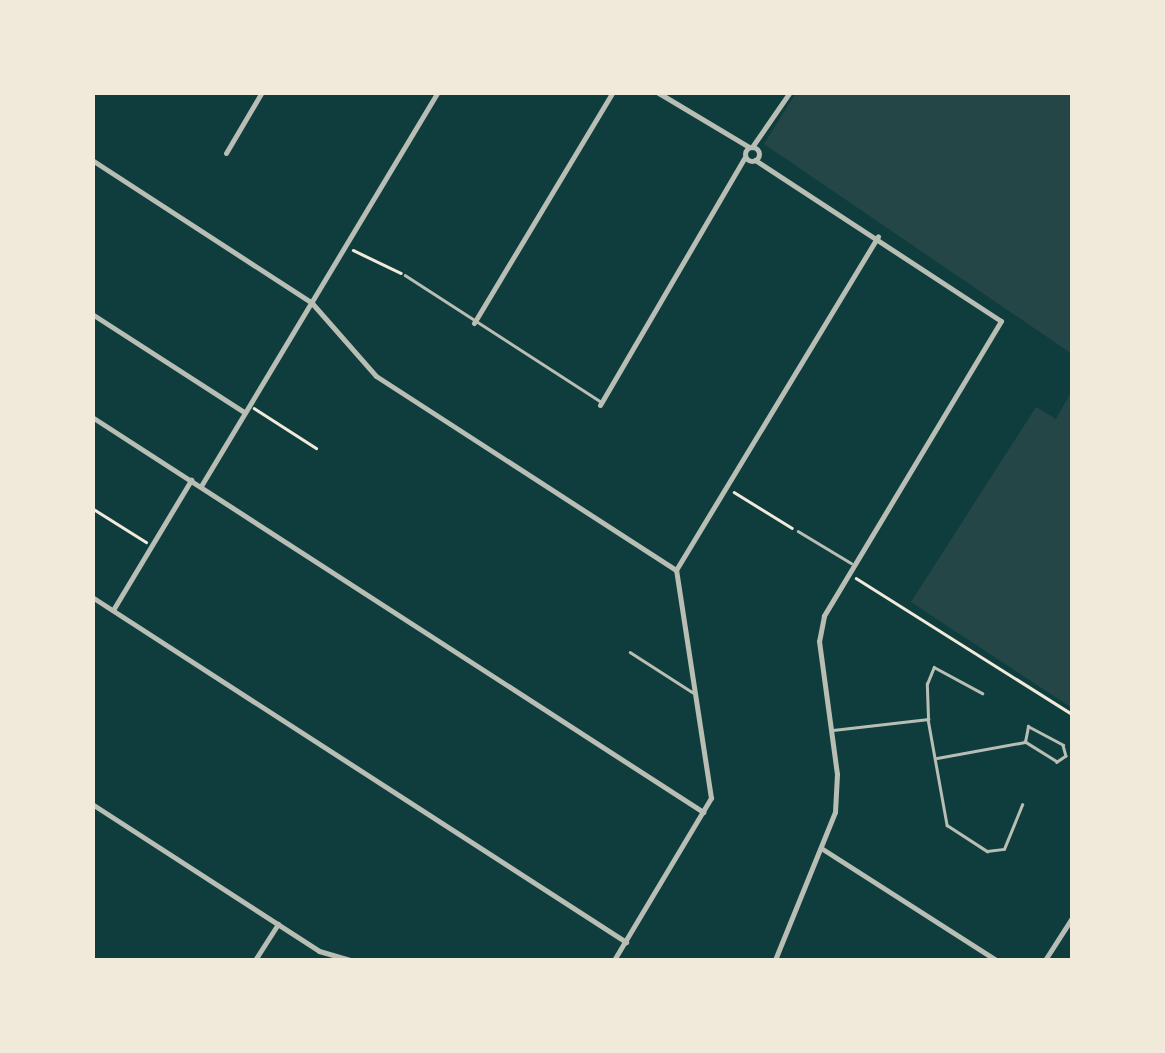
<!DOCTYPE html>
<html>
<head>
<meta charset="utf-8">
<style>
  body { margin:0 }
  #map { position:relative; width:1165px; height:1053px; overflow:hidden; background:#0f3d3e; font-family:Montserrat,sans-serif }
  div>[style] { position:absolute }
  .green>* { inset:0; background:#244646 }
  .path>* { height:2.5px; margin:-1.25px; padding:0 1.25px; transform-origin:1.25px; border-radius:1.25px; background:#f1e9da }
  .service>* { height:2.5px; margin:-1.25px; padding:0 1.25px; transform-origin:1.25px; border-radius:1.25px; background:#b8beb3 }
  .minor>* { height:5px; margin:-2.5px; padding:0 2.5px; transform-origin:2.5px; border-radius:2.5px; background:#b8beb3 }
  .minor>.ring { margin:-2.5px; padding:0; box-sizing:content-box; background:none; border:5px solid #b8beb3; border-radius:50% }
  span { translate:-50% -50%; white-space:nowrap; text-align:center; line-height:1.15; -webkit-text-stroke:10px #f1e9da; paint-order:stroke }
  .frame { position:absolute; inset:0; border:95px solid #f1e9da; pointer-events:none }
</style>
</head>
<body>
<div id="map">
  <div class="green">
    <i style="clip-path:polygon(796px 93px,1072px 93px,1072px 354px,764px 144px)"></i>
    <i style="clip-path:polygon(1072px 390px,1072px 708px,911px 602px,1036px 407px,1056px 419px)"></i>
  </div>
  <div class="path">
    <i style="left:353px;top:250px;width:53px;rotate:25.6deg"></i>
    <i style="left:254px;top:408px;width:74px;rotate:32.8deg"></i>
    <i style="left:734px;top:492px;width:68px;rotate:31.8deg"></i>
    <i style="left:92px;top:508px;width:64px;rotate:32.2deg"></i>
    <i style="left:856px;top:578px;width:255px;rotate:32.2deg"></i>
  </div>
  <div class="service">
    <i style="left:405px;top:275px;width:234px;rotate:32.9deg"></i>
    <i style="left:798px;top:531px;width:62px;rotate:31.1deg"></i>
    <i style="left:630px;top:652px;width:74px;rotate:32.8deg"></i>
    <i style="left:928px;top:718px;width:34px;rotate:-92deg"></i>
    <i style="left:927px;top:684px;width:18px;rotate:-68deg"></i>
    <i style="left:934px;top:667px;width:55px;rotate:28.4deg"></i>
    <i style="left:833px;top:730px;width:96px;rotate:-6.6deg"></i>
    <i style="left:928px;top:719px;width:108px;rotate:79.8deg"></i>
    <i style="left:947px;top:825px;width:48px;rotate:33deg"></i>
    <i style="left:987px;top:851px;width:17px;rotate:-7deg"></i>
    <i style="left:1004px;top:849px;width:48px;rotate:-67.8deg"></i>
    <i style="left:937px;top:758px;width:89px;rotate:-10.3deg"></i>
    <i style="left:1025px;top:742px;width:16px;rotate:-79deg"></i>
    <i style="left:1028px;top:726px;width:40px;rotate:28deg"></i>
    <i style="left:1063px;top:745px;width:11px;rotate:75deg"></i>
    <i style="left:1066px;top:756px;width:11px;rotate:146deg"></i>
    <i style="left:1057px;top:762px;width:38px;rotate:-148deg"></i>
  </div>
  <div class="minor">
    <i style="left:657px;top:92px;width:107px;rotate:30.9deg"></i>
    <i class="ring" style="left:745px;top:147px;width:9px;height:9px"></i>
    <i style="left:752px;top:147px;width:67px;rotate:-55.4deg"></i>
    <i style="left:226px;top:153px;width:71px;rotate:-59.5deg"></i>
    <i style="left:92px;top:160px;width:261px;rotate:33deg"></i>
    <i style="left:311px;top:302px;width:98px;rotate:48.7deg"></i>
    <i style="left:376px;top:376px;width:357px;rotate:32.9deg"></i>
    <i style="left:755px;top:160px;width:294px;rotate:33.2deg"></i>
    <i style="left:1001px;top:321px;width:344px;rotate:121deg"></i>
    <i style="left:824px;top:616px;width:25px;rotate:101deg"></i>
    <i style="left:819px;top:641px;width:134px;rotate:82.3deg"></i>
    <i style="left:837px;top:774px;width:38px;rotate:93deg"></i>
    <i style="left:835px;top:812px;width:160px;rotate:112.1deg"></i>
    <i style="left:92px;top:314px;width:181px;rotate:32.8deg"></i>
    <i style="left:474px;top:323px;width:270px;rotate:-59deg"></i>
    <i style="left:600px;top:405px;width:287px;rotate:-59.7deg"></i>
    <i style="left:92px;top:417px;width:728px;rotate:32.88deg"></i>
    <i style="left:201px;top:486px;width:460px;rotate:-59deg"></i>
    <i style="left:92px;top:597px;width:636px;rotate:32.87deg"></i>
    <i style="left:113px;top:610px;width:152px;rotate:-59deg"></i>
    <i style="left:92px;top:804px;width:270px;rotate:32.9deg"></i>
    <i style="left:319px;top:951px;width:33px;rotate:16deg"></i>
    <i style="left:821px;top:848px;width:208px;rotate:32.6deg"></i>
    <i style="left:255px;top:960px;width:43px;rotate:-57.4deg"></i>
    <i style="left:614px;top:960px;width:189px;rotate:-59.1deg"></i>
    <i style="left:711px;top:798px;width:231px;rotate:-98.7deg"></i>
    <i style="left:676px;top:570px;width:390px;rotate:-58.8deg"></i>
    <i style="left:1045px;top:960px;width:50px;rotate:-57.3deg"></i>
  </div>
  <div class="frame"></div>
</div>
</body>
</html>
